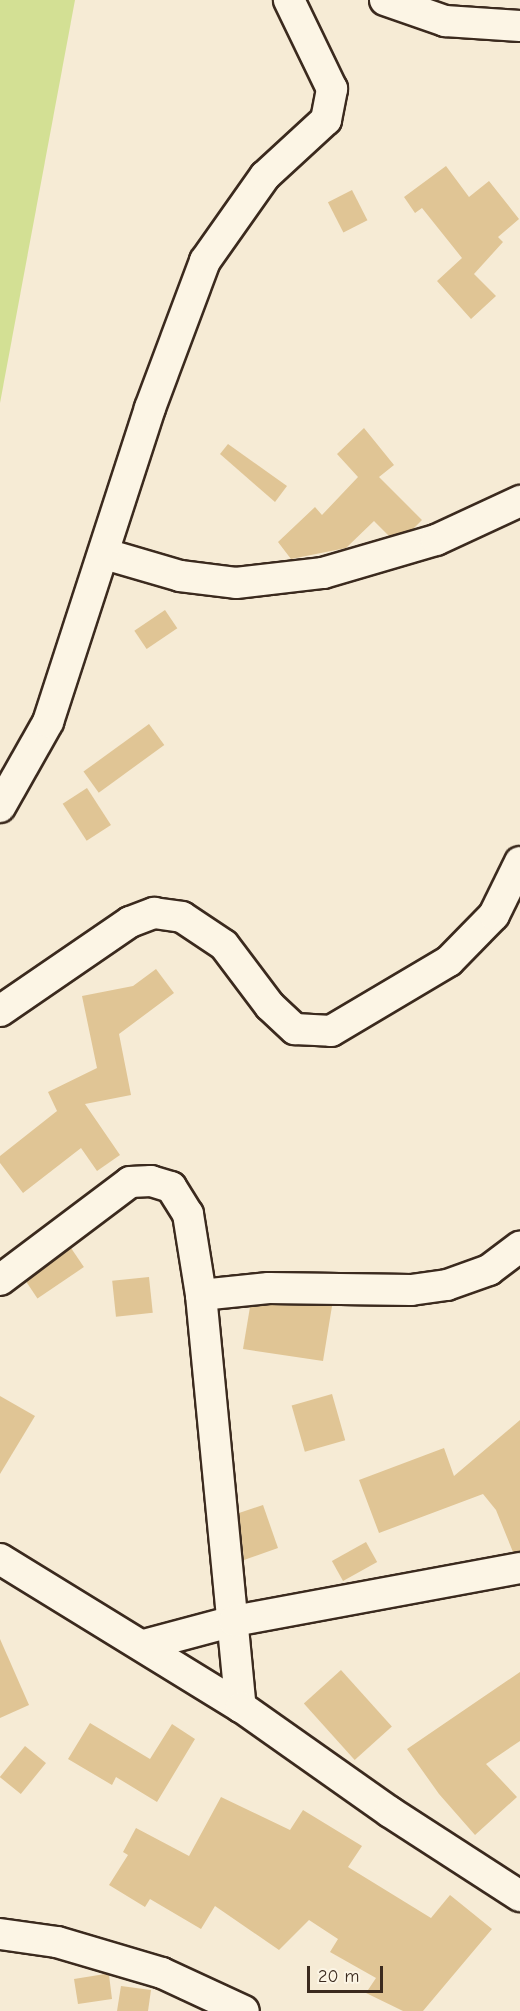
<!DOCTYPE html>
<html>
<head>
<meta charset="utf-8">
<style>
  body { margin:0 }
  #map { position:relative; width:520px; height:2011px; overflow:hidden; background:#f6ebd5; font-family:"Comic Neue",sans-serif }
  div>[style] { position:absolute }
  .green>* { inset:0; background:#d3e094 }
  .building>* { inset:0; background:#e0c595; transform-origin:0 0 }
  .roads { filter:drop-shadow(2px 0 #3b2a1e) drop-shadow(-2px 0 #3b2a1e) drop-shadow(0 2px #3b2a1e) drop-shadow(0 -2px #3b2a1e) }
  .minor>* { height:30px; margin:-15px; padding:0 15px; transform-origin:15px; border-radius:15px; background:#fcf5e5 }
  span { translate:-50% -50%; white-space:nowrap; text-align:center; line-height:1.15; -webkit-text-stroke:5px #fcf5e5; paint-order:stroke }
  .scale { position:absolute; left:307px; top:1966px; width:76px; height:27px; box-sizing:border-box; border:3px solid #3b2a1e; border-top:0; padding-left:8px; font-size:18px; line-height:21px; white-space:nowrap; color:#3b2a1e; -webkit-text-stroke:4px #fcf5e5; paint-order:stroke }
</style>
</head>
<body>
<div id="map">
  <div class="green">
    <i style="clip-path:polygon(0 0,75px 0,0 403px)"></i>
  </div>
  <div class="building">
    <i style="clip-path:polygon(446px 166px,469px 197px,489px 181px,519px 219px,498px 237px,503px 242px,474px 274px,496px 296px,471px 319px,437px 281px,462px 258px,422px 208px,415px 213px,404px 197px)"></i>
    <i style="left:352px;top:190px;width:34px;height:27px;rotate:63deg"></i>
    <i style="clip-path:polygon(364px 428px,394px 465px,379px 477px,422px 520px,413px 529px,389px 536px,374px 521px,346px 548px,291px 559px,278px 542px,315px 507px,322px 515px,358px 477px,337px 454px)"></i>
    <i style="clip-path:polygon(228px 444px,287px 486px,275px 502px,220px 454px)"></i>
    <i style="left:165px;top:610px;width:22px;height:37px;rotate:56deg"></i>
    <i style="left:149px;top:724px;width:26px;height:81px;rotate:54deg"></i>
    <i style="left:87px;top:788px;width:44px;height:29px;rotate:57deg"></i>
    <i style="clip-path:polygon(156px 969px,174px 993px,119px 1034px,131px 1095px,85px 1104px,120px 1155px,97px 1171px,81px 1148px,23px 1193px,0 1163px,0 1156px,57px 1111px,48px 1092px,97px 1068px,82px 996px,133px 986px)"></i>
    <i style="left:71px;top:1248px;width:23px;height:56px;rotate:56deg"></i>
    <i style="left:149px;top:1277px;width:36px;height:37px;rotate:84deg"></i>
    <i style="clip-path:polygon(270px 1305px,332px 1306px,323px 1361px,243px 1349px,250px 1307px)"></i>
    <i style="left:332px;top:1394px;width:48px;height:42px;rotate:74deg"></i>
    <i style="clip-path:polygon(0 1396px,35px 1416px,0 1474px)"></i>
    <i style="clip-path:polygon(520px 1420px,520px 1551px,513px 1552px,496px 1510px,483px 1494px,379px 1533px,359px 1480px,444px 1448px,454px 1476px)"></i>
    <i style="clip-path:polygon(263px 1505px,278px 1548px,244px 1560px,239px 1513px)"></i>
    <i style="left:366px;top:1542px;width:23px;height:39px;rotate:61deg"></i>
    <i style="clip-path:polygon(0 1639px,29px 1705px,0 1718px)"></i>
    <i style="left:341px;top:1670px;width:76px;height:50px;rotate:48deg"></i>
    <i style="clip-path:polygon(520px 1672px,520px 1741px,486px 1764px,517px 1797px,475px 1835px,439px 1794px,407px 1749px)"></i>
    <i style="clip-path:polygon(90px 1723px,150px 1759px,172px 1724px,195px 1739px,157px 1802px,116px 1777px,112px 1785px,68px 1759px)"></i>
    <i style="left:25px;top:1746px;width:27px;height:40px;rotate:39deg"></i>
    <i style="clip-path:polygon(221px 1797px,290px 1830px,303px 1810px,362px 1846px,348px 1867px,431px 1918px,450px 1895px,492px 1929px,423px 2011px,403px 2011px,366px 1993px,376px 1978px,330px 1952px,338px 1939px,309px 1920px,279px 1950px,215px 1906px,201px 1929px,150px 1899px,145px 1907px,109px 1885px,128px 1855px,123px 1852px,136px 1828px,189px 1856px)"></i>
    <i style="clip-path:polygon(105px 1974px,109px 1975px,112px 1999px,78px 2004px,74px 1979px)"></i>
    <i style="clip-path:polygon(121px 1986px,151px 1990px,148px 2011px,117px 2011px)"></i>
  </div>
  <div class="roads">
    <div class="minor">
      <i style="left:385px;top:0;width:64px;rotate:19.3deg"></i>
      <i style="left:445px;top:21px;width:75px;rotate:3.8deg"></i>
      <i style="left:105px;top:554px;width:78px;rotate:16.3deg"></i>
      <i style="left:180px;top:576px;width:56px;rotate:7.1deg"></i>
      <i style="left:236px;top:583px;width:88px;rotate:-6.6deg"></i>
      <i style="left:323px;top:573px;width:118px;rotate:-16.3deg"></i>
      <i style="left:436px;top:540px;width:93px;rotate:-24.9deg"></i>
      <i style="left:0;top:807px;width:98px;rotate:-60.5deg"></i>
      <i style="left:48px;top:722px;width:330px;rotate:-72deg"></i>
      <i style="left:150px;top:408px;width:157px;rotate:-69.5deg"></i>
      <i style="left:205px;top:261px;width:104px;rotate:-54.8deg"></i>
      <i style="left:265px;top:176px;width:83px;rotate:-42.6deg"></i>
      <i style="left:326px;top:120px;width:32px;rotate:-79deg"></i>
      <i style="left:332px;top:89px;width:99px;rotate:-115.8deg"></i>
      <i style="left:0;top:1011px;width:158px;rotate:-34.4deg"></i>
      <i style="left:130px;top:922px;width:26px;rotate:-21deg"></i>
      <i style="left:154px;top:913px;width:28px;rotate:8deg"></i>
      <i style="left:182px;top:917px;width:50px;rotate:33.7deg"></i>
      <i style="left:224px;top:945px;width:76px;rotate:53deg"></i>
      <i style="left:270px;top:1006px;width:34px;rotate:43deg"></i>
      <i style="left:295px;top:1029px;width:36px;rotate:3deg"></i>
      <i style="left:331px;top:1031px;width:137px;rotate:-30.7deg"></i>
      <i style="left:449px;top:961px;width:64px;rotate:-45.6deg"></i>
      <i style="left:494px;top:915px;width:59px;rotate:-63.9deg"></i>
      <i style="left:0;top:1280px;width:163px;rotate:-37deg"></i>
      <i style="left:130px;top:1182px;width:21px;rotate:-3deg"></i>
      <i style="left:151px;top:1181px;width:21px;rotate:17deg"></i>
      <i style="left:171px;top:1187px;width:32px;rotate:58deg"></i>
      <i style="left:188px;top:1214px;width:82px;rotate:80.9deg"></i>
      <i style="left:201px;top:1295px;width:414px;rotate:84.5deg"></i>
      <i style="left:201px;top:1295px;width:68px;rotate:-5.9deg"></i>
      <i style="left:269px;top:1288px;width:142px;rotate:0.8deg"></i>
      <i style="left:411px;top:1290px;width:36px;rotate:-8deg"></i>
      <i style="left:447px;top:1285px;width:45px;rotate:-19.7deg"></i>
      <i style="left:489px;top:1270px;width:39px;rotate:-37deg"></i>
      <i style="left:0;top:1559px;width:283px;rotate:31.6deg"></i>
      <i style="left:241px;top:1707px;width:182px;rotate:35.2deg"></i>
      <i style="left:390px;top:1812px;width:155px;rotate:32.9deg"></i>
      <i style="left:144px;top:1645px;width:93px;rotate:-14.9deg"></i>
      <i style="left:234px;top:1621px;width:291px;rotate:-10.5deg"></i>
      <i style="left:0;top:1934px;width:58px;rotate:8deg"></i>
      <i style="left:57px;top:1942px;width:109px;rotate:16.4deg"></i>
      <i style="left:162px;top:1973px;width:90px;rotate:24.9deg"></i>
    </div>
  </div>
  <div class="scale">20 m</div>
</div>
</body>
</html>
